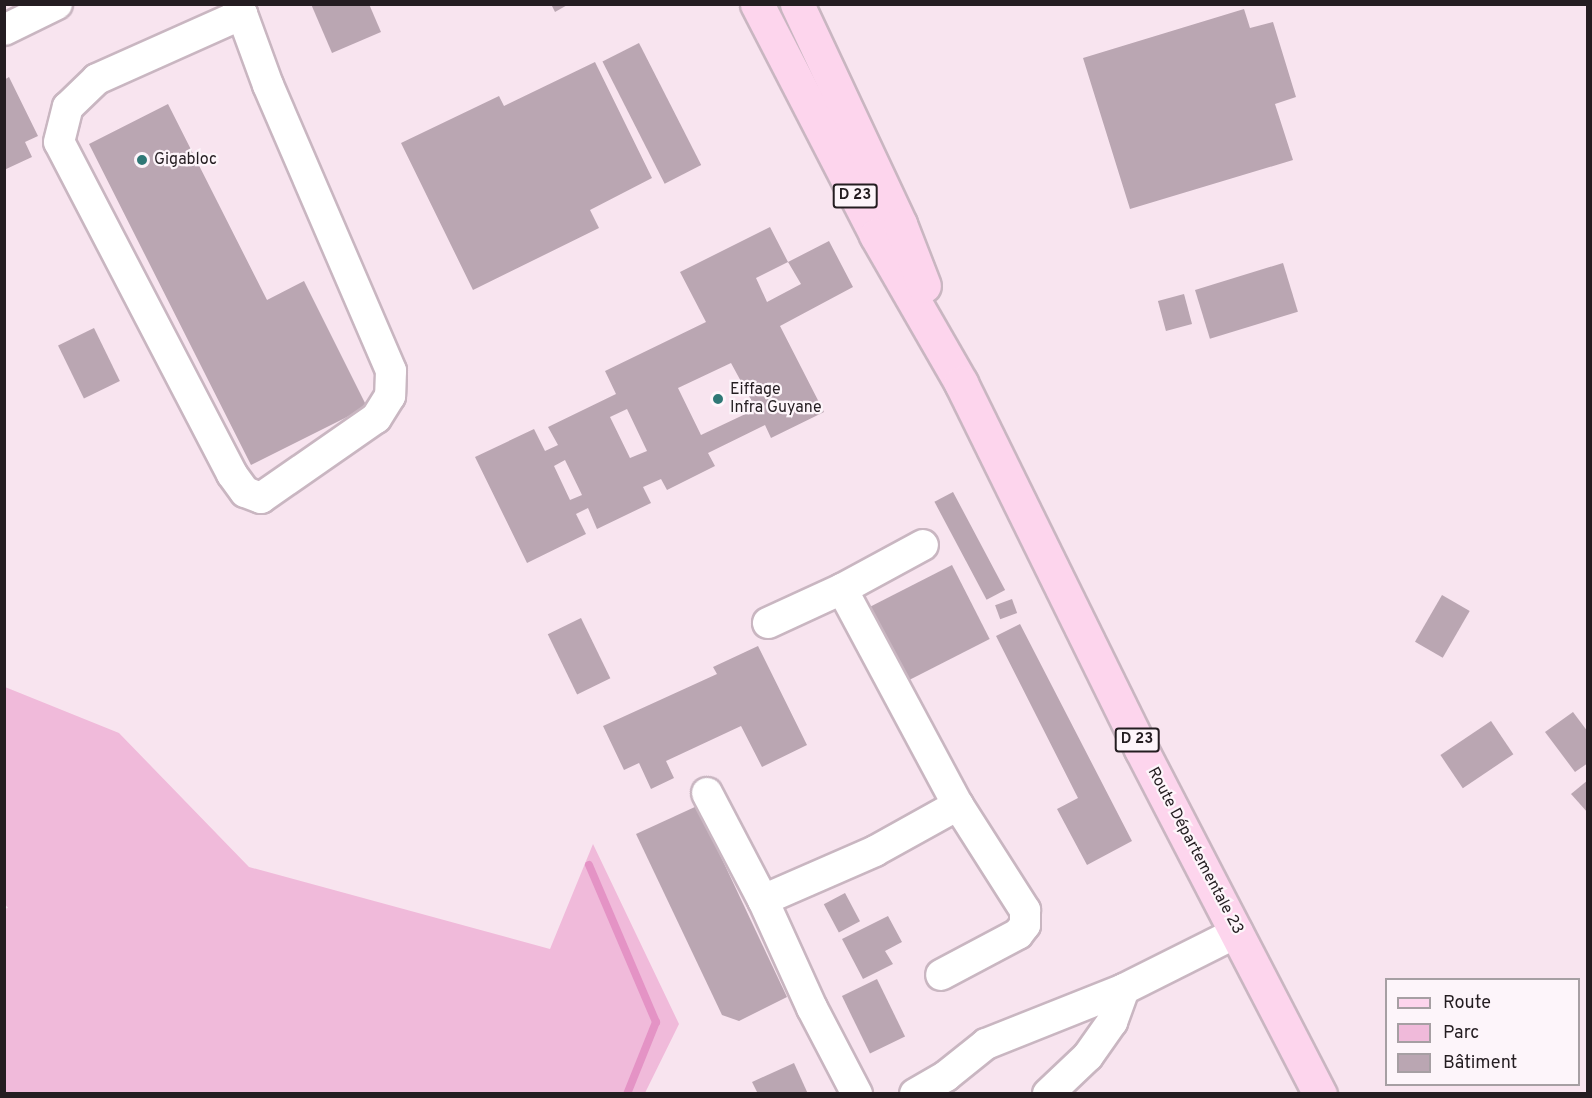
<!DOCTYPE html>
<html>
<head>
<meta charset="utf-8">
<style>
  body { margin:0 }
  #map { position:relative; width:1592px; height:1098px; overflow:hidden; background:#f8e4ef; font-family:Overpass,sans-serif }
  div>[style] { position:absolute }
  .green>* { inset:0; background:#f0bada }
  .stream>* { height:8px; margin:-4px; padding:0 4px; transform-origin:4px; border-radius:4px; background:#e493c5 }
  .building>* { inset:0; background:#baa6b2; transform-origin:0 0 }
  .roads { filter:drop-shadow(2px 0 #c9b6c1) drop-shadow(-2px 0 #c9b6c1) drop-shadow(0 2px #c9b6c1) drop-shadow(0 -2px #c9b6c1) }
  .minor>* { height:30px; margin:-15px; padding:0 15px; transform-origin:15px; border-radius:15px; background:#fff }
  .major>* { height:33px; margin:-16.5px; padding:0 16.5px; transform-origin:16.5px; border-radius:16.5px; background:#fdd5ed }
  .dots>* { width:16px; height:16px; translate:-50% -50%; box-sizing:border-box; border:3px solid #fdf5fa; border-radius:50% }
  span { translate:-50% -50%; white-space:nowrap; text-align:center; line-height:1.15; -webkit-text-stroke:4.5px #fdf5fa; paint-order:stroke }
  .shield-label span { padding:2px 4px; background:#fdf5fa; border:2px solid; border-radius:4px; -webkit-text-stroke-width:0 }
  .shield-label { font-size:15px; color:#241d21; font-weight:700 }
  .poi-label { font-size:16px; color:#241d21 }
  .left { translate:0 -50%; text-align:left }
  .street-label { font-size:16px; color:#241d21 }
  .frame { position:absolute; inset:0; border:6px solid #241d21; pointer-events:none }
  .legend { position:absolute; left:1385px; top:978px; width:195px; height:108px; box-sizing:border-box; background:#fdf5fa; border:2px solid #a69fa3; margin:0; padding:8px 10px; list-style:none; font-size:18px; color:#241d21 }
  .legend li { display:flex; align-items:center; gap:12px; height:30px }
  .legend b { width:30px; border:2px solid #a69fa3 }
</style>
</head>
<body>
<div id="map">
  <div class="green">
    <i style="clip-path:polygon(5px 687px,119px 733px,249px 867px,550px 949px,593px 844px,679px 1024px,645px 1093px,5px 1093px,4px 909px,8px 908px,4px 903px)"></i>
  </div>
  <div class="stream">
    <i style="left:589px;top:865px;width:171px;rotate:66.9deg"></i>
    <i style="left:656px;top:1022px;width:78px;rotate:111.9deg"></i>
  </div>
  <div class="building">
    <i style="clip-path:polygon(311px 4px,369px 4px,381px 32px,332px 53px)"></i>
    <i style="clip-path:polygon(551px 4px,569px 4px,555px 12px)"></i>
    <i style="clip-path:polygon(1244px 9px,1250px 28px,1273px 22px,1296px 97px,1275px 104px,1293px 160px,1130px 209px,1083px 58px)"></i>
    <i style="left:639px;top:43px;width:137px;height:41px;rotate:63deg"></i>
    <i style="clip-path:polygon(595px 62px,652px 178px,590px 210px,599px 228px,473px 290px,401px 143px,499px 96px,504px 106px)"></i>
    <i style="clip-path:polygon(9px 77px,38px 136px,25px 142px,32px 157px,4px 170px,4px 80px)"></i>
    <i style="clip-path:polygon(168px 104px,267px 300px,304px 281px,367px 407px,251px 465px,89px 144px)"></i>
    <i style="clip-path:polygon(evenodd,770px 227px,788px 262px,756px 278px,767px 302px,801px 284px,788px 262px,829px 241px,853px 287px,780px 326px,824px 412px,771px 438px,765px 425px,708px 453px,715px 466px,667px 490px,661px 479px,643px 487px,651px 503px,597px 529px,588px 508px,576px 514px,586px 534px,527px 563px,475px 457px,534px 429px,545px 451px,558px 445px,548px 427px,616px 394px,605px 371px,706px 322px,680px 272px,770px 227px,731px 363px,756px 409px,701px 435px,678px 388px,731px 363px,770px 227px,627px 409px,647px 451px,630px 458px,610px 417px,627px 409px,770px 227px,565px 460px,582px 495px,570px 500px,554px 466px,565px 460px)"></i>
    <i style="left:1283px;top:263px;width:51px;height:92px;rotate:73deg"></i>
    <i style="left:1184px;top:294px;width:31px;height:27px;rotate:75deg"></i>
    <i style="left:94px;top:328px;width:59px;height:40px;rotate:64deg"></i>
    <i style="left:953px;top:492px;width:111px;height:21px;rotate:62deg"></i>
    <i style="left:952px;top:565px;width:83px;height:93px;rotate:63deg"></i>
    <i style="left:1442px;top:595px;width:32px;height:54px;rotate:30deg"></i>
    <i style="left:1012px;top:599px;width:15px;height:18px;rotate:70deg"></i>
    <i style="left:581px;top:618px;width:67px;height:37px;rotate:64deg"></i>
    <i style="clip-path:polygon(1020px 624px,1132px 841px,1087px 865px,1057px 809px,1078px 798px,996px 636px)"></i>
    <i style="clip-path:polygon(758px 646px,807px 745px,762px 767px,741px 726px,666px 761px,674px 778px,651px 789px,639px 763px,624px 770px,603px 726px,717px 674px,713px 667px)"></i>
    <i style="clip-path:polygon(1573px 712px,1588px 732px,1588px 763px,1575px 772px,1545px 732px)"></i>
    <i style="left:1491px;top:721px;width:40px;height:61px;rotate:56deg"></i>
    <i style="clip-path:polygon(1588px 780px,1588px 813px,1571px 794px)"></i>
    <i style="clip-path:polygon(697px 806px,787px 997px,739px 1021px,722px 1015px,636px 834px)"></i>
    <i style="left:845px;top:893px;width:32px;height:24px;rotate:62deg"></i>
    <i style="clip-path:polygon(888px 916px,902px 942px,885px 951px,893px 964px,863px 979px,842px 939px)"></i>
    <i style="left:877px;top:979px;width:64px;height:39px;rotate:64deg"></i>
    <i style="clip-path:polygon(794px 1063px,808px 1094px,758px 1094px,752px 1082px)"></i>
  </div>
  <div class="roads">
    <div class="minor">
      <i style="left:238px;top:4px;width:11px;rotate:68deg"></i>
      <i style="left:242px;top:14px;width:76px;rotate:69.9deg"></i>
      <i style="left:268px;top:85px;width:311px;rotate:66.7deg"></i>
      <i style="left:391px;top:371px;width:25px;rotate:92deg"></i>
      <i style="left:390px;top:396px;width:26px;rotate:122deg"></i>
      <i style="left:376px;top:418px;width:140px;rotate:145.2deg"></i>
      <i style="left:261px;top:498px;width:17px;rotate:-159deg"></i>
      <i style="left:245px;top:492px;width:22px;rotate:-126deg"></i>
      <i style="left:232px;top:474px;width:374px;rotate:-117.5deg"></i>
      <i style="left:59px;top:142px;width:36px;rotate:-76deg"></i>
      <i style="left:68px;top:107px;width:40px;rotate:-44deg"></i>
      <i style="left:97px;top:79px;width:159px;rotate:-24.1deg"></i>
      <i style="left:4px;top:30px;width:59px;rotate:-26.1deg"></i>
      <i style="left:842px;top:589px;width:245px;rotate:61.8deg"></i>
      <i style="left:768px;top:623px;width:81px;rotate:-24.7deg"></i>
      <i style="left:842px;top:589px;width:92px;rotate:-28.5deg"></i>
      <i style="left:707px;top:793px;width:121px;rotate:62.4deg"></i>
      <i style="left:857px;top:1094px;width:97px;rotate:-117.6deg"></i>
      <i style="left:812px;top:1008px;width:119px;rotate:-114.4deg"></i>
      <i style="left:763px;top:900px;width:122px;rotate:-23.6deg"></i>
      <i style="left:875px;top:851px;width:95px;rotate:-29deg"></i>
      <i style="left:958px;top:805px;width:125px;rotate:57.5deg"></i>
      <i style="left:1025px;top:910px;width:15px;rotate:90deg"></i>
      <i style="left:1025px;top:925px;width:11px;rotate:128deg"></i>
      <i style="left:1018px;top:934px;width:87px;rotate:152deg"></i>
      <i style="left:915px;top:1094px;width:36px;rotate:-30deg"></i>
      <i style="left:946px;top:1076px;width:51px;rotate:-38.7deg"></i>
      <i style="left:986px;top:1044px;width:149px;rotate:-21.7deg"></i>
      <i style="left:1124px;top:989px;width:127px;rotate:-26.6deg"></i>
      <i style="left:1048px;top:1094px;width:55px;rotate:-43.5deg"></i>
      <i style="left:1088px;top:1056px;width:42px;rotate:-54.8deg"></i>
      <i style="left:1112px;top:1022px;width:35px;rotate:-70deg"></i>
    </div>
    <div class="major">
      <i style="left:757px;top:4px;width:260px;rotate:62.7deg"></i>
      <i style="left:876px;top:235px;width:171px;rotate:60.1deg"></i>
      <i style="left:961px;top:383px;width:408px;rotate:63.8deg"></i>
      <i style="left:1141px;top:749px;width:389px;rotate:62.6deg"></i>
      <i style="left:797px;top:4px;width:243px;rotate:64.9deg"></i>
      <i style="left:900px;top:224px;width:66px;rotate:68.8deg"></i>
    </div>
  </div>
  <div class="dots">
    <i style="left:142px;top:160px;background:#2f7876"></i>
    <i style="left:718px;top:399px;background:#2f7876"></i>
  </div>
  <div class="shield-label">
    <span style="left:855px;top:196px">D 23</span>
    <span style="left:1137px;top:740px">D 23</span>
  </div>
  <div class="poi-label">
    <span class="left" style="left:154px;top:160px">Gigabloc</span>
    <span class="left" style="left:730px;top:399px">Eiffage<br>Infra Guyane</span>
  </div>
  <div class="street-label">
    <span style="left:1195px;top:851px;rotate:62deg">Route Départementale 23</span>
  </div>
  <div class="frame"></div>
  <ul class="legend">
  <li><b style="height:8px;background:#fdd5ed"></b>Route</li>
  <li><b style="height:16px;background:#f0bada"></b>Parc</li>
  <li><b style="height:16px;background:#baa6b2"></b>Bâtiment</li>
  </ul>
</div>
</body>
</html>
